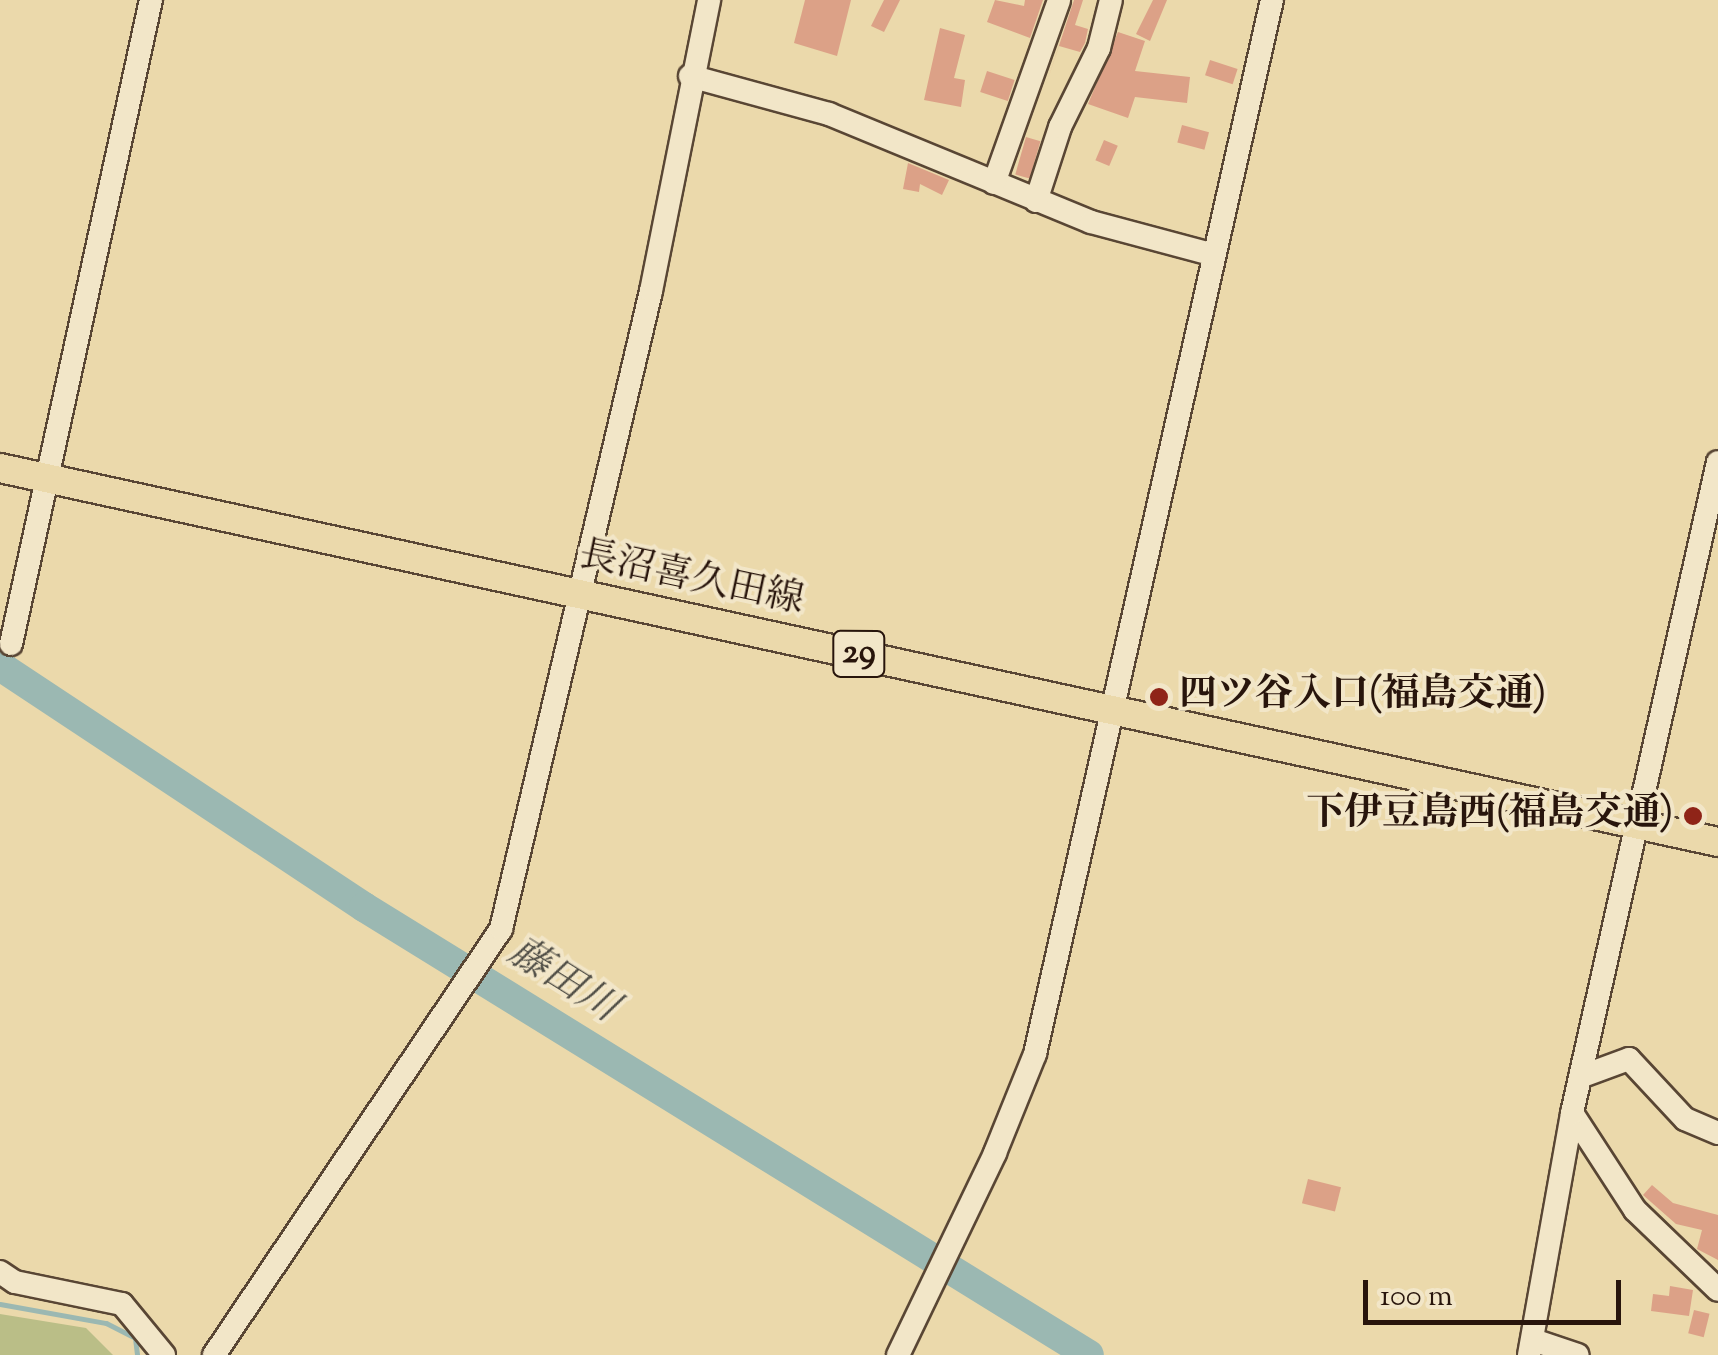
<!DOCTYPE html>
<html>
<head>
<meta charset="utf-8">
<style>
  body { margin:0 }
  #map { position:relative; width:1718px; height:1355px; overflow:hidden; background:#ebd9ab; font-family:"Sorts Mill Goudy","Noto Serif JP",serif }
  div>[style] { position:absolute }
  .green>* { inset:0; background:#babe87 }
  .stream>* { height:5px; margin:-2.5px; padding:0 2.5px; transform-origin:2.5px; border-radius:2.5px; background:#9bb8b2 }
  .river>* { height:30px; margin:-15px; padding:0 15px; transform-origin:15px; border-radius:15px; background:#9bb8b2 }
  .building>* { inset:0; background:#dca187; transform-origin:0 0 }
  .roads { filter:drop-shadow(2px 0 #594634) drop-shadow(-2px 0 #594634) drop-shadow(0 2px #594634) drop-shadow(0 -2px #594634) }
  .minor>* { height:22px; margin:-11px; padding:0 11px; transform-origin:11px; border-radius:11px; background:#f2e6c8 }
  .major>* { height:28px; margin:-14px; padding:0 14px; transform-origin:14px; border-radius:14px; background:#ebd9ab }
  .dots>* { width:28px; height:28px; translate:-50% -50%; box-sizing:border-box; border:5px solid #f2e6c8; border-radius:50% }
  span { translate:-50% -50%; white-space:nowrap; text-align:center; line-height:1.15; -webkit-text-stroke:8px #f2e6c8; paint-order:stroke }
  .shield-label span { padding:2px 8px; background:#f2e6c8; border:2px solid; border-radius:8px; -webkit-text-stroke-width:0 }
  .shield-label { font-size:35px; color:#28150c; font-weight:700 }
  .street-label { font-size:38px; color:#28150c }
  .poi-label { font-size:38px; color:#28150c; font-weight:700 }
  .left { translate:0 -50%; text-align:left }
  .right { translate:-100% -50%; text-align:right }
  .water-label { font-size:40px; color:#504e46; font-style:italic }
  .scale { position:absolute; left:1363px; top:1280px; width:258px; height:45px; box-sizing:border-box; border:5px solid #28150c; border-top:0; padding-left:12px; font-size:30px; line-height:35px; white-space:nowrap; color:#28150c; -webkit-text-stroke:8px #f2e6c8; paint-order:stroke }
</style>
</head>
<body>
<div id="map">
  <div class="green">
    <i style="clip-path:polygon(0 1314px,86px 1328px,113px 1355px,0 1355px)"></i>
  </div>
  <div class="stream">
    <i style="left:0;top:1304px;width:108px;rotate:10.2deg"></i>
    <i style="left:106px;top:1323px;width:33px;rotate:27deg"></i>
    <i style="left:135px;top:1338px;width:17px;rotate:83deg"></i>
  </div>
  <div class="river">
    <i style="left:0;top:666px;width:437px;rotate:33.5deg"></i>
    <i style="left:364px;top:907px;width:852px;rotate:31.71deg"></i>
  </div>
  <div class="building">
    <i style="clip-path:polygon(805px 0,851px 0,837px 56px,794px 43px)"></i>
    <i style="clip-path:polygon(884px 0,900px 0,884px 32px,871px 26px)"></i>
    <i style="clip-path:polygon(995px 0,1024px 6px,1025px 0,1043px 0,1030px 38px,987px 22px)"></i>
    <i style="clip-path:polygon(1074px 0,1083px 0,1075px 25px,1088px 29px,1085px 43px,1080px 52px,1059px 46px,1046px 85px)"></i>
    <i style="clip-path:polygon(1153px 0,1167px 0,1150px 41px,1136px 34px)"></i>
    <i style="clip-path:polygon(940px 28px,965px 35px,954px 78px,965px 80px,961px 107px,924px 100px)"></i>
    <i style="clip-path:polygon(1118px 32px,1145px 41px,1135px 71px,1190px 77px,1187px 103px,1135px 97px,1128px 118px,1088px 104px)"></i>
    <i style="left:1210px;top:60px;width:29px;height:16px;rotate:18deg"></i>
    <i style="left:987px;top:71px;width:29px;height:22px;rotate:18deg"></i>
    <i style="left:1182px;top:125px;width:28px;height:18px;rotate:15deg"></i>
    <i style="left:1026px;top:137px;width:15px;height:39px;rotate:16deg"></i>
    <i style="left:1104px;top:140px;width:15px;height:22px;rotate:23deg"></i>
    <i style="clip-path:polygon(908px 163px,949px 180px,942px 195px,920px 184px,919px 192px,903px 189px)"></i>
    <i style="left:1308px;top:1179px;width:34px;height:25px;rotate:14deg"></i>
    <i style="clip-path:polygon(1652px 1185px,1673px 1203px,1718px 1215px,1718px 1260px,1697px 1249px,1702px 1230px,1676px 1224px,1643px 1195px)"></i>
    <i style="clip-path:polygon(1670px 1286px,1693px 1290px,1689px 1316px,1651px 1311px,1653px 1294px,1669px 1296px)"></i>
    <i style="left:1694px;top:1310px;width:16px;height:24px;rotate:14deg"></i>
  </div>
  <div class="roads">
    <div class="minor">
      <i style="left:690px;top:76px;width:144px;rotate:15.3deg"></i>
      <i style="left:829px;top:114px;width:283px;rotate:22.4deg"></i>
      <i style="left:1091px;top:222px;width:127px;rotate:15deg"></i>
      <i style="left:994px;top:183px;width:194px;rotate:-70.4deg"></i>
      <i style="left:1036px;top:201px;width:78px;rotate:-72deg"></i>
      <i style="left:1060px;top:127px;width:88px;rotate:-63.7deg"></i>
      <i style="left:1099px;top:48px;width:49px;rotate:-76deg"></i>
      <i style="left:11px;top:644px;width:659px;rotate:-77.74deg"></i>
      <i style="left:1580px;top:1077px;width:52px;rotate:-20.2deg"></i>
      <i style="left:1629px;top:1059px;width:82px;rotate:47deg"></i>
      <i style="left:1685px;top:1119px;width:36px;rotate:23deg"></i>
      <i style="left:1572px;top:1113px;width:116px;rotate:57deg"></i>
      <i style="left:1635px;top:1210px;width:115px;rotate:43.9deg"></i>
      <i style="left:0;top:1272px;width:18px;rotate:34deg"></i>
      <i style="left:15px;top:1282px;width:109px;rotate:11.6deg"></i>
      <i style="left:122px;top:1304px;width:66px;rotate:50.5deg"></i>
      <i style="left:1533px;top:1340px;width:47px;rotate:18.4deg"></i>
      <i style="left:214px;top:1355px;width:514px;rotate:-56.03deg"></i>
      <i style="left:501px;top:929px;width:655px;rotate:-76.77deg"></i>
      <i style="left:651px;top:291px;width:297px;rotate:-78.7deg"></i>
      <i style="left:898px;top:1355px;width:224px;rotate:-64.3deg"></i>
      <i style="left:995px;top:1153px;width:107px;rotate:-68deg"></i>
      <i style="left:1035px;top:1054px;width:1080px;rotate:-77.33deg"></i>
      <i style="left:1529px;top:1355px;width:246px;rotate:-79.9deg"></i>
      <i style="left:1572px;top:1113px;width:667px;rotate:-77.36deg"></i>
    </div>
    <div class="major">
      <i style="left:0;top:468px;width:1758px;rotate:12.28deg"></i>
    </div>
  </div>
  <div class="dots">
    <i style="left:1159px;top:697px;background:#8f2418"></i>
    <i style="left:1693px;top:816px;background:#8f2418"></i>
  </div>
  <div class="shield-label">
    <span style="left:859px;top:654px">29</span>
  </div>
  <div class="street-label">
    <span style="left:691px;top:580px;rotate:12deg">長沼喜久田線</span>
  </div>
  <div class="poi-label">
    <span class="left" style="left:1179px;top:697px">四ツ谷入口(福島交通)</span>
    <span class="right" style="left:1673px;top:816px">下伊豆島西(福島交通)</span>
  </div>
  <div class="water-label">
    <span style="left:562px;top:982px;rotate:32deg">藤田川</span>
  </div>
  <div class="scale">100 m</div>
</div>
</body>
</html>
